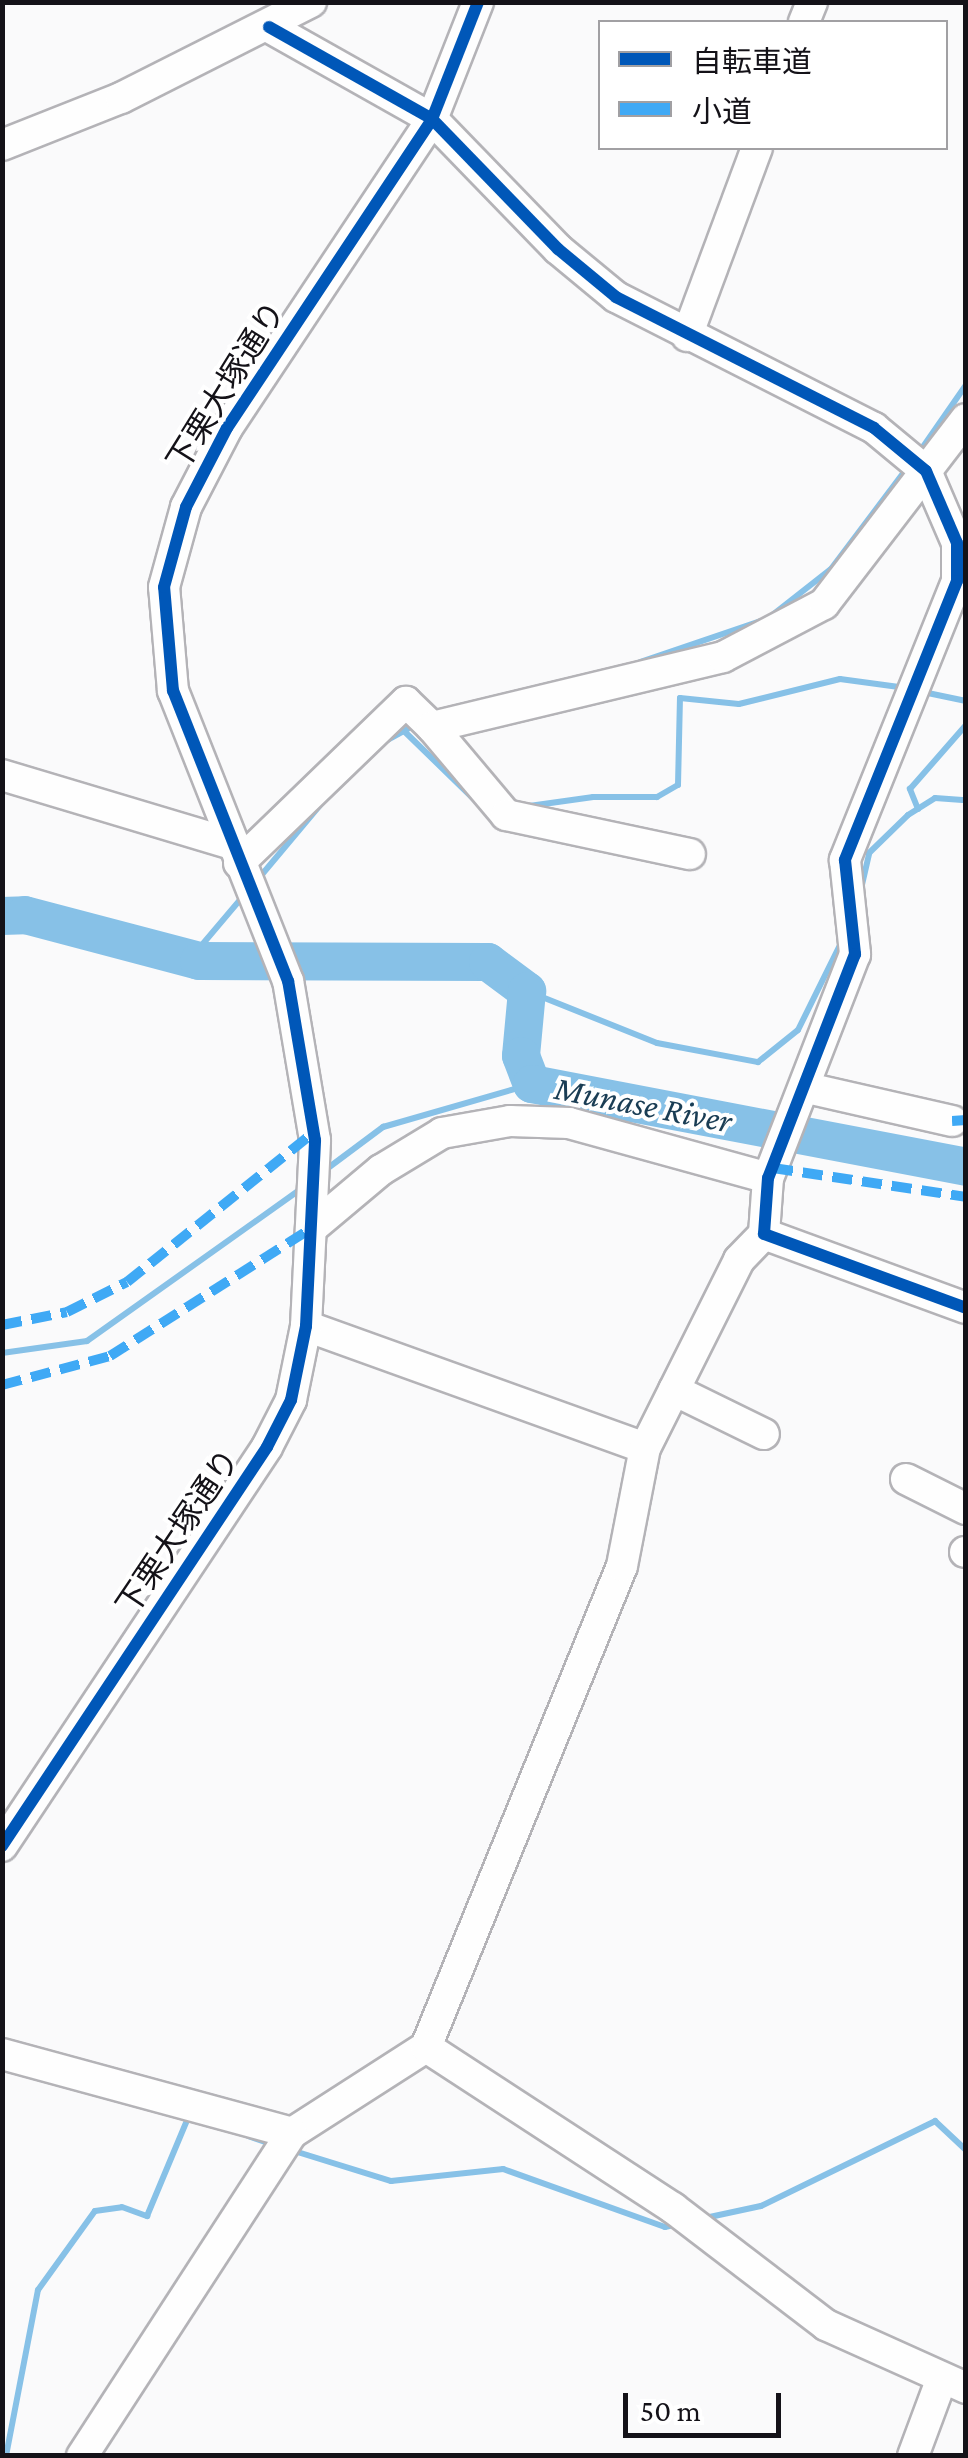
<!DOCTYPE html>
<html>
<head>
<meta charset="utf-8">
<style>
  body { margin:0 }
  #map { position:relative; width:968px; height:2458px; overflow:hidden; background:#fafafb; font-family:"Crimson Pro","Noto Sans JP",serif }
  div>[style] { position:absolute }
  .stream>* { height:6px; margin:-3px; padding:0 3px; transform-origin:3px; border-radius:3px; background:#87c1e7 }
  .river>* { height:38px; margin:-19px; padding:0 19px; transform-origin:19px; border-radius:19px; background:#87c1e7 }
  .roads { filter:drop-shadow(2px 0 #b4b3b7) drop-shadow(-2px 0 #b4b3b7) drop-shadow(0 2px #b4b3b7) drop-shadow(0 -2px #b4b3b7) }
  .minor>* { height:30px; margin:-15px; padding:0 15px; transform-origin:15px; border-radius:15px; background:#fefefe }
  .quiet>* { height:10px; margin-top:-5px; transform-origin:0; background:repeating-linear-gradient(90deg,#3fa9f5 0 20px,transparent 0 30px) }
  .cycleway>* { height:12px; margin:-6px; padding:0 6px; transform-origin:6px; border-radius:6px; background:#0057b8 }
  span { translate:-50% -50%; white-space:nowrap; text-align:center; line-height:1.15; -webkit-text-stroke:8px #fff; paint-order:stroke }
  .street-label { font-size:32px; color:#141218 }
  .water-label { font-size:35px; color:#1a3d54; font-style:italic }
  .frame { position:absolute; inset:0; border:5px solid #141218; pointer-events:none }
  .legend { position:absolute; left:598px; top:20px; width:350px; height:130px; box-sizing:border-box; background:#fff; border:2px solid #a1a0a3; margin:0; padding:12px 18px; list-style:none; font-size:30px; color:#141218 }
  .legend li { display:flex; align-items:center; gap:20px; height:50px }
  .legend b { width:50px; border:2px solid #a1a0a3 }
  .scale { position:absolute; left:623px; top:2393px; width:158px; height:45px; box-sizing:border-box; border:5px solid #141218; border-top:0; padding-left:12px; font-size:30px; line-height:35px; white-space:nowrap; color:#141218; -webkit-text-stroke:8px #fff; paint-order:stroke }
</style>
</head>
<body>
<div id="map">
  <div class="stream">
    <i style="left:918px;top:454px;width:84px;rotate:-55.2deg"></i>
    <i style="left:771px;top:616px;width:76px;rotate:-38.1deg"></i>
    <i style="left:831px;top:569px;width:126px;rotate:-53deg"></i>
    <i style="left:640px;top:662px;width:128px;rotate:-18.7deg"></i>
    <i style="left:923px;top:692px;width:44px;rotate:11.8deg"></i>
    <i style="left:404px;top:731px;width:109px;rotate:44.3deg"></i>
    <i style="left:384px;top:742px;width:37px;rotate:-29deg"></i>
    <i style="left:522px;top:807px;width:72px;rotate:-8deg"></i>
    <i style="left:593px;top:797px;width:64px"></i>
    <i style="left:657px;top:797px;width:24px;rotate:-30deg"></i>
    <i style="left:678px;top:785px;width:87px;rotate:-88.7deg"></i>
    <i style="left:680px;top:698px;width:59px;rotate:5.8deg"></i>
    <i style="left:739px;top:704px;width:104px;rotate:-13.9deg"></i>
    <i style="left:840px;top:679px;width:67px;rotate:7.8deg"></i>
    <i style="left:918px;top:809px;width:22px;rotate:-112deg"></i>
    <i style="left:910px;top:789px;width:85px;rotate:-48.8deg"></i>
    <i style="left:259px;top:878px;width:98px;rotate:-50deg"></i>
    <i style="left:861px;top:889px;width:37px;rotate:-77deg"></i>
    <i style="left:869px;top:853px;width:54px;rotate:-44.3deg"></i>
    <i style="left:908px;top:815px;width:32px;rotate:-32deg"></i>
    <i style="left:935px;top:798px;width:31px;rotate:4deg"></i>
    <i style="left:190px;top:959px;width:84px;rotate:-49.8deg"></i>
    <i style="left:527px;top:991px;width:140px;rotate:21.8deg"></i>
    <i style="left:657px;top:1043px;width:103px;rotate:10.7deg"></i>
    <i style="left:758px;top:1062px;width:51px;rotate:-38.7deg"></i>
    <i style="left:798px;top:1030px;width:97px;rotate:-63.7deg"></i>
    <i style="left:324px;top:1171px;width:74px;rotate:-36.7deg"></i>
    <i style="left:383px;top:1127px;width:155px;rotate:-16.1deg"></i>
    <i style="left:2px;top:1353px;width:86px;rotate:-8deg"></i>
    <i style="left:87px;top:1341px;width:264px;rotate:-35.4deg"></i>
    <i style="left:248px;top:2136px;width:28px;rotate:19deg"></i>
    <i style="left:291px;top:2150px;width:105px;rotate:17.2deg"></i>
    <i style="left:391px;top:2181px;width:113px;rotate:-6.1deg"></i>
    <i style="left:503px;top:2169px;width:172px;rotate:19.7deg"></i>
    <i style="left:665px;top:2227px;width:13px;rotate:-13deg"></i>
    <i style="left:705px;top:2218px;width:57px;rotate:-12.1deg"></i>
    <i style="left:761px;top:2206px;width:194px;rotate:-26deg"></i>
    <i style="left:935px;top:2121px;width:42px;rotate:43.1deg"></i>
    <i style="left:6px;top:2456px;width:169px;rotate:-79.1deg"></i>
    <i style="left:38px;top:2290px;width:97px;rotate:-54.2deg"></i>
    <i style="left:95px;top:2211px;width:27px;rotate:-8deg"></i>
    <i style="left:122px;top:2207px;width:27px;rotate:20deg"></i>
    <i style="left:147px;top:2216px;width:106px;rotate:-67.3deg"></i>
  </div>
  <div class="river">
    <i style="left:2px;top:916px;width:23px;rotate:-2deg"></i>
    <i style="left:25px;top:915px;width:180px;rotate:14.8deg"></i>
    <i style="left:199px;top:961px;width:289px;rotate:0.2deg"></i>
    <i style="left:488px;top:962px;width:49px;rotate:36.6deg"></i>
    <i style="left:527px;top:991px;width:65px;rotate:95.3deg"></i>
    <i style="left:521px;top:1056px;width:30px;rotate:69deg"></i>
    <i style="left:532px;top:1084px;width:442px;rotate:10.8deg"></i>
  </div>
  <div class="roads">
    <div class="minor">
      <i style="left:804px;top:22px;width:22px;rotate:-68deg"></i>
      <i style="left:269px;top:27px;width:187px;rotate:29.4deg"></i>
      <i style="left:432px;top:119px;width:181px;rotate:45.9deg"></i>
      <i style="left:558px;top:249px;width:75px;rotate:39.6deg"></i>
      <i style="left:616px;top:297px;width:289px;rotate:26.9deg"></i>
      <i style="left:874px;top:428px;width:67px;rotate:39.6deg"></i>
      <i style="left:926px;top:471px;width:78px;rotate:66.7deg"></i>
      <i style="left:957px;top:543px;width:38px;rotate:90deg"></i>
      <i style="left:957px;top:581px;width:301px;rotate:111.9deg"></i>
      <i style="left:845px;top:860px;width:95px;rotate:83.9deg"></i>
      <i style="left:855px;top:954px;width:240px;rotate:111.2deg"></i>
      <i style="left:768px;top:1178px;width:56px;rotate:94.1deg"></i>
      <i style="left:764px;top:1234px;width:215px;rotate:20.1deg"></i>
      <i style="left:2px;top:145px;width:128px;rotate:-21.6deg"></i>
      <i style="left:121px;top:98px;width:213px;rotate:-26.8deg"></i>
      <i style="left:687px;top:336px;width:201px;rotate:-69.6deg"></i>
      <i style="left:432px;top:727px;width:115px;rotate:49.9deg"></i>
      <i style="left:506px;top:815px;width:188px;rotate:12deg"></i>
      <i style="left:2px;top:775px;width:243px;rotate:16.7deg"></i>
      <i style="left:239px;top:863px;width:232px;rotate:-44deg"></i>
      <i style="left:406px;top:702px;width:36px;rotate:44deg"></i>
      <i style="left:432px;top:727px;width:299px;rotate:-13.5deg"></i>
      <i style="left:723px;top:657px;width:114px;rotate:-27.7deg"></i>
      <i style="left:824px;top:604px;width:233px;rotate:-52.5deg"></i>
      <i style="left:807px;top:1088px;width:149px;rotate:12.8deg"></i>
      <i style="left:313px;top:1227px;width:89px;rotate:-40deg"></i>
      <i style="left:381px;top:1170px;width:71px;rotate:-31.2deg"></i>
      <i style="left:442px;top:1133px;width:69px;rotate:-10deg"></i>
      <i style="left:510px;top:1121px;width:59px;rotate:1.9deg"></i>
      <i style="left:569px;top:1123px;width:206px;rotate:15.4deg"></i>
      <i style="left:306px;top:1326px;width:360px;rotate:19.8deg"></i>
      <i style="left:674px;top:1390px;width:100px;rotate:26.1deg"></i>
      <i style="left:906px;top:1479px;width:67px;rotate:26.6deg"></i>
      <i style="left:965px;top:1552px;width:1px"></i>
      <i style="left:2px;top:1846px;width:479px;rotate:-56.4deg"></i>
      <i style="left:267px;top:1447px;width:53px;rotate:-62.9deg"></i>
      <i style="left:291px;top:1400px;width:76px;rotate:-78.5deg"></i>
      <i style="left:306px;top:1326px;width:186px;rotate:-87.2deg"></i>
      <i style="left:315px;top:1140px;width:161px;rotate:-99.6deg"></i>
      <i style="left:288px;top:981px;width:312px;rotate:-111.6deg"></i>
      <i style="left:173px;top:691px;width:104px;rotate:-94.9deg"></i>
      <i style="left:164px;top:587px;width:83px;rotate:-74.6deg"></i>
      <i style="left:186px;top:507px;width:89px;rotate:-62.6deg"></i>
      <i style="left:227px;top:428px;width:371px;rotate:-56.4deg"></i>
      <i style="left:432px;top:119px;width:126px;rotate:-68.5deg"></i>
      <i style="left:426px;top:2047px;width:519px;rotate:-67.83deg"></i>
      <i style="left:622px;top:1566px;width:120px;rotate:-79deg"></i>
      <i style="left:645px;top:1448px;width:210px;rotate:-63.4deg"></i>
      <i style="left:739px;top:1260px;width:36px;rotate:-46deg"></i>
      <i style="left:2px;top:2054px;width:301px;rotate:15.2deg"></i>
      <i style="left:292px;top:2133px;width:159px;rotate:-32.7deg"></i>
      <i style="left:426px;top:2047px;width:295px;rotate:33.1deg"></i>
      <i style="left:673px;top:2208px;width:193px;rotate:37.4deg"></i>
      <i style="left:826px;top:2325px;width:154px;rotate:24.2deg"></i>
      <i style="left:82px;top:2456px;width:385px;rotate:-57deg"></i>
      <i style="left:913px;top:2456px;width:83px;rotate:-69.6deg"></i>
    </div>
  </div>
  <div class="quiet">
    <i style="left:952px;top:1121px;width:14px;rotate:-4deg"></i>
    <i style="left:773px;top:1168px;width:195px;rotate:8.5deg"></i>
    <i style="left:2px;top:1325px;width:66px;rotate:-11.3deg"></i>
    <i style="left:67px;top:1312px;width:67px;rotate:-26.6deg"></i>
    <i style="left:127px;top:1282px;width:240px;rotate:-38.7deg"></i>
    <i style="left:2px;top:1385px;width:112px;rotate:-15deg"></i>
    <i style="left:110px;top:1356px;width:241px;rotate:-32.4deg"></i>
  </div>
  <div class="cycleway">
    <i style="left:269px;top:27px;width:187px;rotate:29.4deg"></i>
    <i style="left:432px;top:119px;width:181px;rotate:45.9deg"></i>
    <i style="left:558px;top:249px;width:75px;rotate:39.6deg"></i>
    <i style="left:616px;top:297px;width:289px;rotate:26.9deg"></i>
    <i style="left:874px;top:428px;width:67px;rotate:39.6deg"></i>
    <i style="left:926px;top:471px;width:78px;rotate:66.7deg"></i>
    <i style="left:957px;top:543px;width:38px;rotate:90deg"></i>
    <i style="left:957px;top:581px;width:301px;rotate:111.9deg"></i>
    <i style="left:845px;top:860px;width:95px;rotate:83.9deg"></i>
    <i style="left:855px;top:954px;width:240px;rotate:111.2deg"></i>
    <i style="left:768px;top:1178px;width:56px;rotate:94.1deg"></i>
    <i style="left:764px;top:1234px;width:215px;rotate:20.1deg"></i>
    <i style="left:2px;top:1846px;width:479px;rotate:-56.4deg"></i>
    <i style="left:267px;top:1447px;width:53px;rotate:-62.9deg"></i>
    <i style="left:291px;top:1400px;width:76px;rotate:-78.5deg"></i>
    <i style="left:306px;top:1326px;width:186px;rotate:-87.2deg"></i>
    <i style="left:315px;top:1140px;width:161px;rotate:-99.6deg"></i>
    <i style="left:288px;top:981px;width:312px;rotate:-111.6deg"></i>
    <i style="left:173px;top:691px;width:104px;rotate:-94.9deg"></i>
    <i style="left:164px;top:587px;width:83px;rotate:-74.6deg"></i>
    <i style="left:186px;top:507px;width:89px;rotate:-62.6deg"></i>
    <i style="left:227px;top:428px;width:371px;rotate:-56.4deg"></i>
    <i style="left:432px;top:119px;width:126px;rotate:-68.5deg"></i>
  </div>
  <div class="street-label">
    <span style="left:226px;top:386px;rotate:-58deg">下栗大塚通り</span>
    <span style="left:178px;top:1532px;rotate:-56deg">下栗大塚通り</span>
  </div>
  <div class="water-label">
    <span style="left:643px;top:1105px;rotate:11deg">Munase River</span>
  </div>
  <div class="frame"></div>
  <ul class="legend">
  <li><b style="height:12px;background:#0057b8"></b>自転車道</li>
  <li><b style="height:12px;background:#3fa9f5"></b>小道</li>
  </ul>
  <div class="scale">50 m</div>
</div>
</body>
</html>
